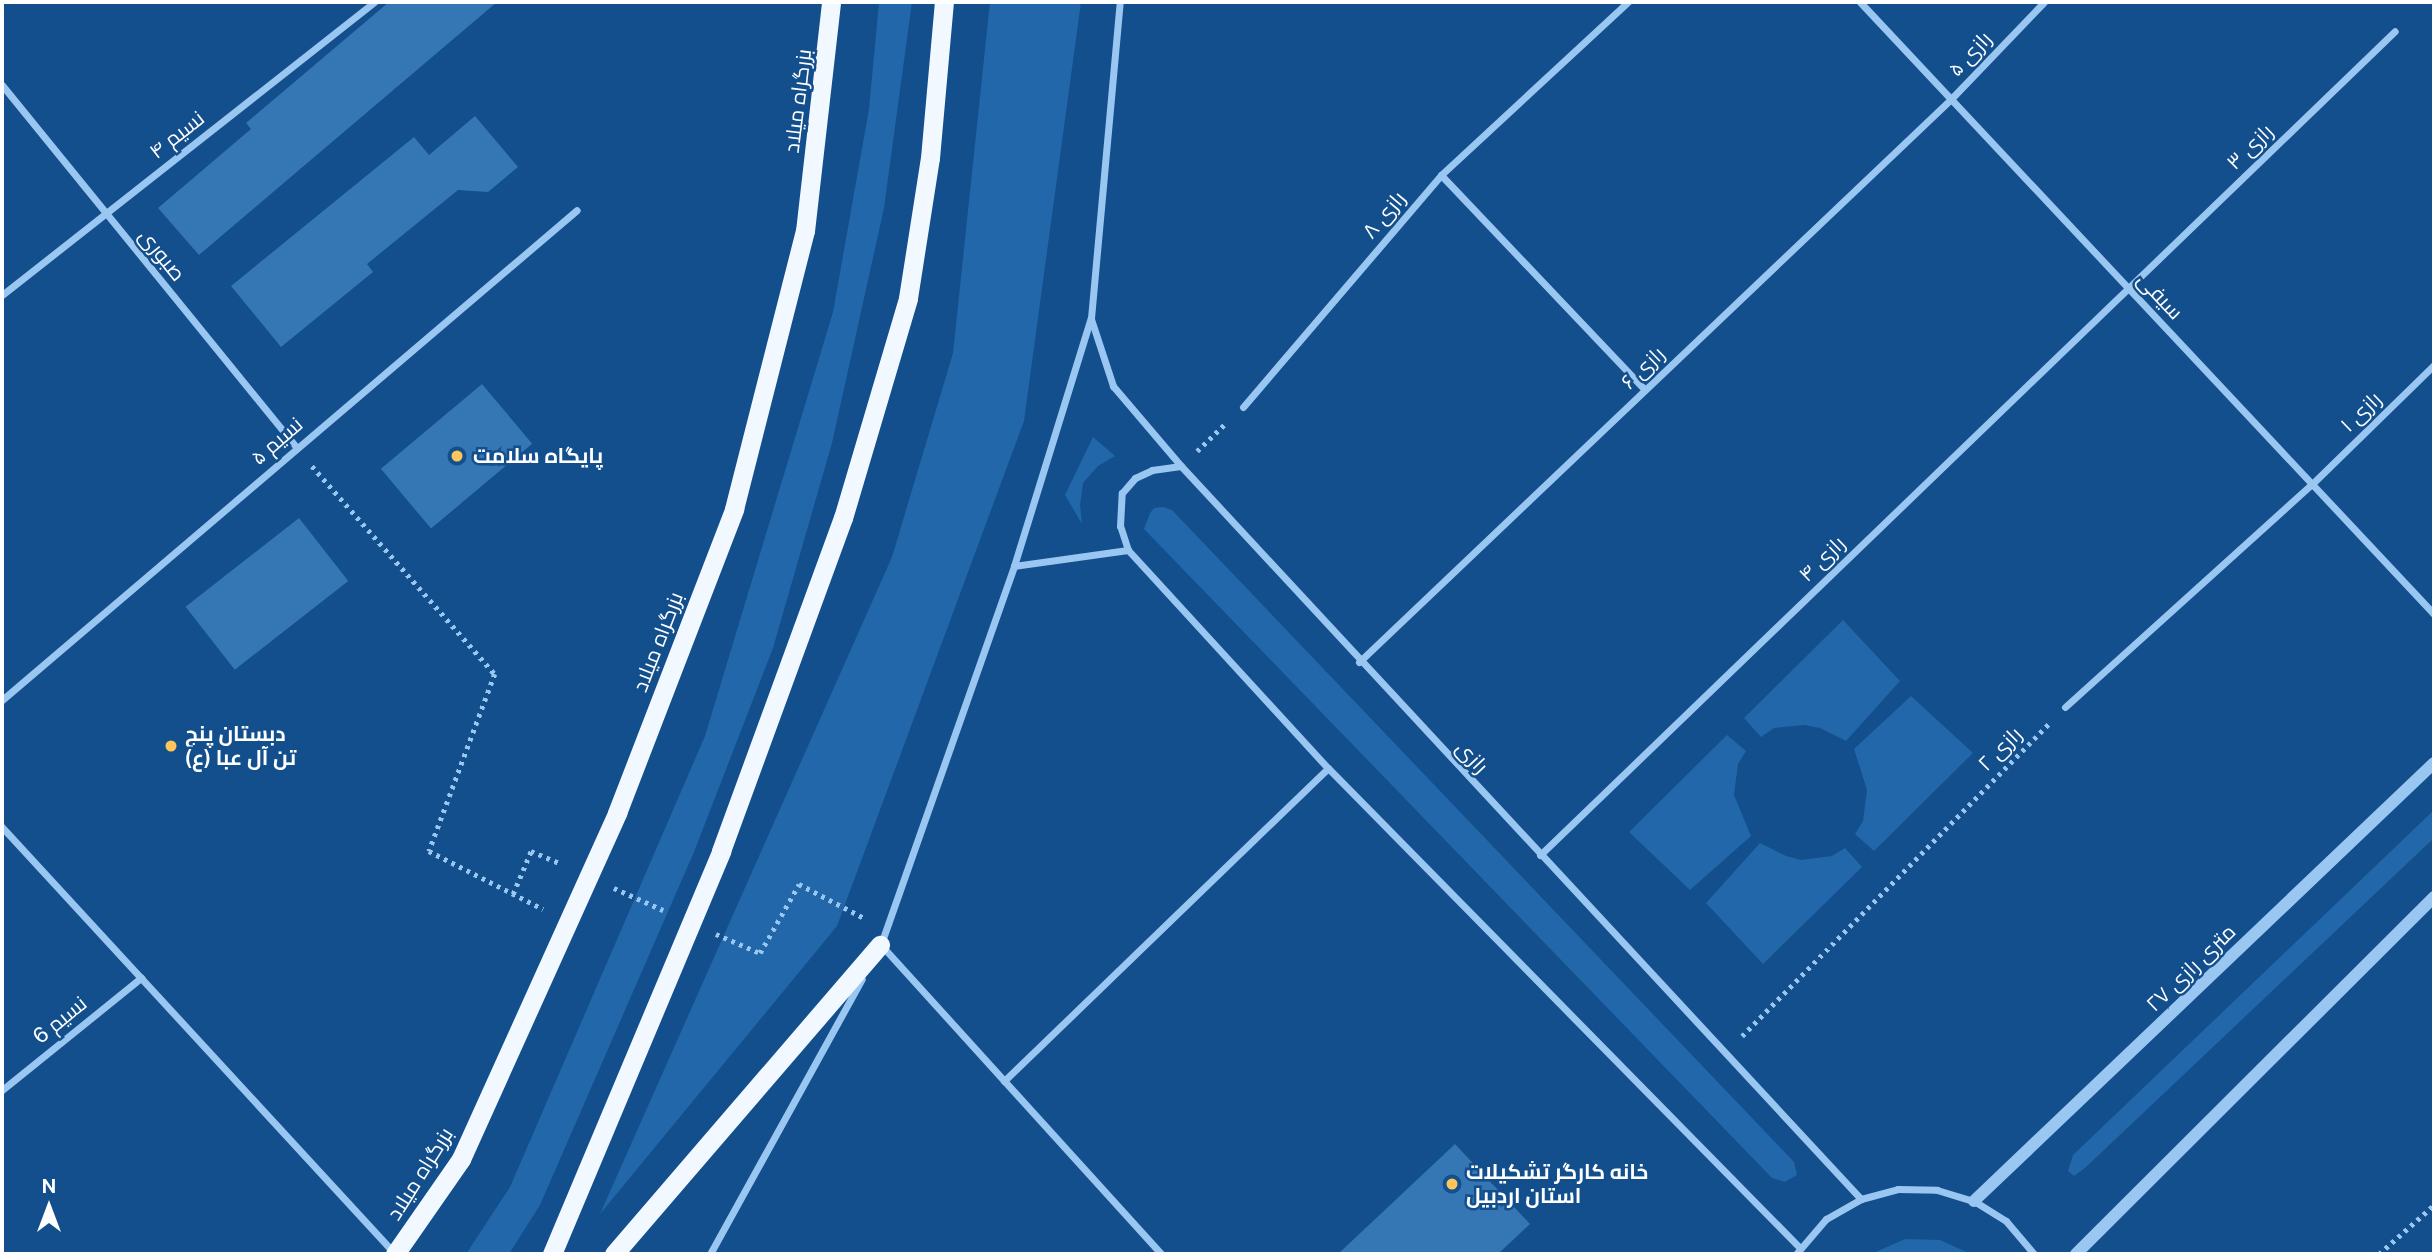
<!DOCTYPE html>
<html>
<head>
<meta charset="utf-8">
<style>
  body { margin:0 }
  #map { position:relative; width:2436px; height:1256px; overflow:hidden; background:#124f8c; font-family:"Public Sans",Cairo,sans-serif }
  div>[style] { position:absolute }
  .green>* { inset:0; background:#2167aa }
  .building>* { inset:0; background:#3576b4; transform-origin:0 0 }
  .path>* { height:4.5px; margin-top:-2.25px; transform-origin:0; background:repeating-linear-gradient(90deg,#9ac7f1 0 3.5px,transparent 0 8.5px) }
  .minor>* { height:7px; margin:-3.5px; padding:0 3.5px; transform-origin:3.5px; border-radius:3.5px; background:#9ac7f1 }
  .tertiary>* { height:12px; margin:-6px; padding:0 6px; transform-origin:6px; border-radius:6px; background:#9ac7f1 }
  .trunk>* { height:19px; margin:-9.5px; padding:0 9.5px; transform-origin:9.5px; border-radius:9.5px; background:#f2f8ff }
  .dots>* { width:19px; height:19px; translate:-50% -50%; box-sizing:border-box; border:4px solid #124f8c; border-radius:50% }
  span { translate:-50% -50%; white-space:nowrap; text-align:center; line-height:1.15; -webkit-text-stroke:5px #124f8c; paint-order:stroke }
  .street-label { font-size:21px; color:#fff }
  .poi-label { font-size:21px; color:#fff; font-weight:700 }
  .left { translate:0 -50%; text-align:left }
  .frame { position:absolute; inset:0; border:4px solid #fff; pointer-events:none }
  .north { position:absolute; left:14px; top:1172px; width:70px; height:70px; -webkit-text-stroke:5px #124f8c; paint-order:stroke; rotate:0deg; font-size:19px; font-weight:700; line-height:28px; text-align:center; color:#fff }
  .north::after { content:''; display:block; margin:auto; width:24px; height:32px; background:#fff; clip-path:polygon(50% 0,100% 100%,50% 72%,0 100%) }
</style>
</head>
<body>
<div id="map">
  <div class="green">
    <i style="clip-path:polygon(879px 2px,912px 2px,884px 208px,832px 443px,773px 648px,694px 852px,540px 1205px,509px 1254px,466px 1254px,510px 1187px,705px 736px,833px 312px,869px 109px)"></i>
    <i style="clip-path:polygon(990px 2px,1081px 2px,1024px 421px,837px 926px,600px 1214px,892px 557px,953px 353px)"></i>
    <i style="clip-path:polygon(1093px 437px,1115px 456px,1098px 466px,1083px 483px,1080px 505px,1082px 524px,1065px 495px)"></i>
    <i style="clip-path:polygon(1163px 507px,1172px 510px,1794px 1162px,1797px 1175px,1785px 1182px,1772px 1178px,1144px 529px,1150px 513px,1154px 508px)"></i>
    <i style="clip-path:polygon(1843px 620px,1900px 681px,1846px 741px,1820px 728px,1804px 725px,1774px 728px,1761px 737px,1744px 718px)"></i>
    <i style="clip-path:polygon(1911px 696px,1973px 753px,1874px 851px,1855px 834px,1863px 821px,1867px 790px,1854px 749px)"></i>
    <i style="clip-path:polygon(1727px 735px,1746px 751px,1738px 764px,1734px 795px,1751px 836px,1690px 890px,1629px 832px)"></i>
    <i style="clip-path:polygon(2434px 810px,2434px 838px,2085px 1168px,2074px 1176px,2068px 1171px,2073px 1155px)"></i>
    <i style="clip-path:polygon(1760px 843px,1786px 856px,1801px 860px,1832px 856px,1845px 848px,1862px 867px,1763px 964px,1706px 903px)"></i>
    <i style="clip-path:polygon(1905px 1239px,1940px 1240px,1971px 1254px,1871px 1254px)"></i>
  </div>
  <div class="building">
    <i style="clip-path:polygon(389px 2px,497px 2px,199px 255px,158px 208px,251px 129px,246px 123px)"></i>
    <i style="clip-path:polygon(475px 116px,518px 167px,488px 192px,458px 190px,367px 264px,373px 272px,281px 347px,231px 286px,414px 137px,429px 155px)"></i>
    <i style="left:482px;top:384px;width:78px;height:132px;rotate:50deg"></i>
    <i style="left:299px;top:518px;width:80px;height:144px;rotate:52deg"></i>
    <i style="clip-path:polygon(1455px 1144px,1530px 1224px,1498px 1254px,1338px 1254px)"></i>
  </div>
  <div class="path">
    <i style="left:1197px;top:451px;width:40px;rotate:-44deg"></i>
    <i style="left:312px;top:466px;width:277px;rotate:48.7deg"></i>
    <i style="left:495px;top:674px;width:189px;rotate:110.4deg"></i>
    <i style="left:429px;top:851px;width:128px;rotate:27deg"></i>
    <i style="left:614px;top:888px;width:54px;rotate:24.2deg"></i>
    <i style="left:513px;top:894px;width:47px;rotate:-67.3deg"></i>
    <i style="left:531px;top:851px;width:33px;rotate:23deg"></i>
    <i style="left:716px;top:934px;width:48px;rotate:23.4deg"></i>
    <i style="left:760px;top:953px;width:79px;rotate:-60.5deg"></i>
    <i style="left:799px;top:884px;width:73px;rotate:27.6deg"></i>
    <i style="left:1742px;top:1036px;width:439px;rotate:-45.5deg"></i>
    <i style="left:2379px;top:1254px;width:74px;rotate:-41.7deg"></i>
  </div>
  <div class="minor">
    <i style="left:1860px;top:2px;width:839px;rotate:46.84deg"></i>
    <i style="left:2px;top:85px;width:466px;rotate:50.9deg"></i>
    <i style="left:1441px;top:175px;width:296px;rotate:46.5deg"></i>
    <i style="left:2px;top:295px;width:474px;rotate:-38.2deg"></i>
    <i style="left:1091px;top:319px;width:71px;rotate:71.8deg"></i>
    <i style="left:1113px;top:386px;width:105px;rotate:49.6deg"></i>
    <i style="left:1181px;top:466px;width:1000px;rotate:47.15deg"></i>
    <i style="left:1243px;top:407px;width:305px;rotate:-49.5deg"></i>
    <i style="left:1441px;top:175px;width:255px;rotate:-42.8deg"></i>
    <i style="left:1128px;top:550px;width:25px;rotate:-108deg"></i>
    <i style="left:1120px;top:526px;width:33px;rotate:-87deg"></i>
    <i style="left:1122px;top:493px;width:20px;rotate:-49deg"></i>
    <i style="left:1135px;top:478px;width:19px;rotate:-25deg"></i>
    <i style="left:1152px;top:470px;width:29px;rotate:-8deg"></i>
    <i style="left:1014px;top:566px;width:115px;rotate:-8deg"></i>
    <i style="left:1128px;top:550px;width:296px;rotate:47.5deg"></i>
    <i style="left:1328px;top:768px;width:672px;rotate:45.48deg"></i>
    <i style="left:1359px;top:662px;width:817px;rotate:-43.56deg"></i>
    <i style="left:1951px;top:99px;width:134px;rotate:-46.2deg"></i>
    <i style="left:2px;top:700px;width:755px;rotate:-40.44deg"></i>
    <i style="left:2065px;top:707px;width:333px;rotate:-42.1deg"></i>
    <i style="left:2312px;top:484px;width:170px;rotate:-44.3deg"></i>
    <i style="left:2px;top:827px;width:580px;rotate:47.37deg"></i>
    <i style="left:1540px;top:855px;width:1187px;rotate:-43.94deg"></i>
    <i style="left:881px;top:944px;width:401px;rotate:-70.6deg"></i>
    <i style="left:1014px;top:566px;width:260px;rotate:-72.8deg"></i>
    <i style="left:1091px;top:318px;width:317px;rotate:-84.8deg"></i>
    <i style="left:882px;top:946px;width:416px;rotate:47.8deg"></i>
    <i style="left:1004px;top:1081px;width:450px;rotate:-44deg"></i>
    <i style="left:2px;top:1090px;width:179px;rotate:-38.9deg"></i>
    <i style="left:710px;top:1254px;width:314px;rotate:-61.1deg"></i>
    <i style="left:1796px;top:1254px;width:46px;rotate:-49.4deg"></i>
    <i style="left:1826px;top:1219px;width:40px;rotate:-29.7deg"></i>
    <i style="left:1861px;top:1199px;width:38px;rotate:-15deg"></i>
    <i style="left:1898px;top:1189px;width:39px;rotate:1deg"></i>
    <i style="left:1937px;top:1190px;width:39px;rotate:17deg"></i>
    <i style="left:1974px;top:1201px;width:38px;rotate:32deg"></i>
    <i style="left:2006px;top:1221px;width:43px;rotate:49.7deg"></i>
  </div>
  <div class="tertiary">
    <i style="left:1974px;top:1201px;width:635px;rotate:-43.6deg"></i>
    <i style="left:2076px;top:1254px;width:506px;rotate:-44.92deg"></i>
  </div>
  <div class="trunk">
    <i style="left:395px;top:1254px;width:116px;rotate:-55.2deg"></i>
    <i style="left:461px;top:1159px;width:380px;rotate:-65.7deg"></i>
    <i style="left:617px;top:813px;width:326px;rotate:-68.9deg"></i>
    <i style="left:734px;top:509px;width:287px;rotate:-75.7deg"></i>
    <i style="left:805px;top:231px;width:230px;rotate:-83.5deg"></i>
    <i style="left:552px;top:1254px;width:437px;rotate:-67.2deg"></i>
    <i style="left:721px;top:851px;width:355px;rotate:-69.9deg"></i>
    <i style="left:843px;top:518px;width:229px;rotate:-73.5deg"></i>
    <i style="left:908px;top:298px;width:142px;rotate:-81.1deg"></i>
    <i style="left:930px;top:158px;width:157px;rotate:-84.9deg"></i>
    <i style="left:614px;top:1254px;width:408px;rotate:-49.3deg"></i>
  </div>
  <div class="dots">
    <i style="left:457px;top:456px;background:#ffc55a"></i>
    <i style="left:171px;top:746px;background:#ffc55a"></i>
    <i style="left:1452px;top:1184px;background:#ffc55a"></i>
  </div>
  <div class="street-label">
    <span style="left:1970px;top:54px;rotate:-47deg">رازی ۵</span>
    <span style="left:798px;top:101px;rotate:-83deg">بزرگراه میلاد</span>
    <span style="left:177px;top:135px;rotate:-38deg">نسیم ۴</span>
    <span style="left:2250px;top:147px;rotate:-44deg">رازی ۳</span>
    <span style="left:1384px;top:215px;rotate:-50deg">رازی ۸</span>
    <span style="left:162px;top:255px;rotate:51deg">صبوری</span>
    <span style="left:2160px;top:296px;rotate:47deg">سیفی</span>
    <span style="left:1643px;top:368px;rotate:-44deg">رازی ۶</span>
    <span style="left:2361px;top:412px;rotate:-44deg">رازی ۱</span>
    <span style="left:277px;top:441px;rotate:-41deg">نسیم ۵</span>
    <span style="left:1822px;top:559px;rotate:-44deg">رازی ۴</span>
    <span style="left:658px;top:642px;rotate:-69deg">بزرگراه میلاد</span>
    <span style="left:2000px;top:749px;rotate:-45deg">رازی ۲</span>
    <span style="left:1472px;top:757px;rotate:47deg">رازی</span>
    <span style="left:2191px;top:968px;rotate:-44deg">۲۷ متری رازی</span>
    <span style="left:60px;top:1020px;rotate:-39deg">نسیم 6</span>
    <span style="left:420px;top:1174px;rotate:-58deg">بزرگراه میلاد</span>
  </div>
  <div class="poi-label">
    <span class="left" style="left:473px;top:456px">پایگاه سلامت</span>
    <span class="left" style="left:185px;top:746px">دبستان پنج<br>تن آل عبا (ع)</span>
    <span class="left" style="left:1466px;top:1184px">خانه کارگر تشکیلات<br>استان اردبیل</span>
  </div>
  <div class="frame"></div>
  <div class="north">N</div>
</div>
</body>
</html>
